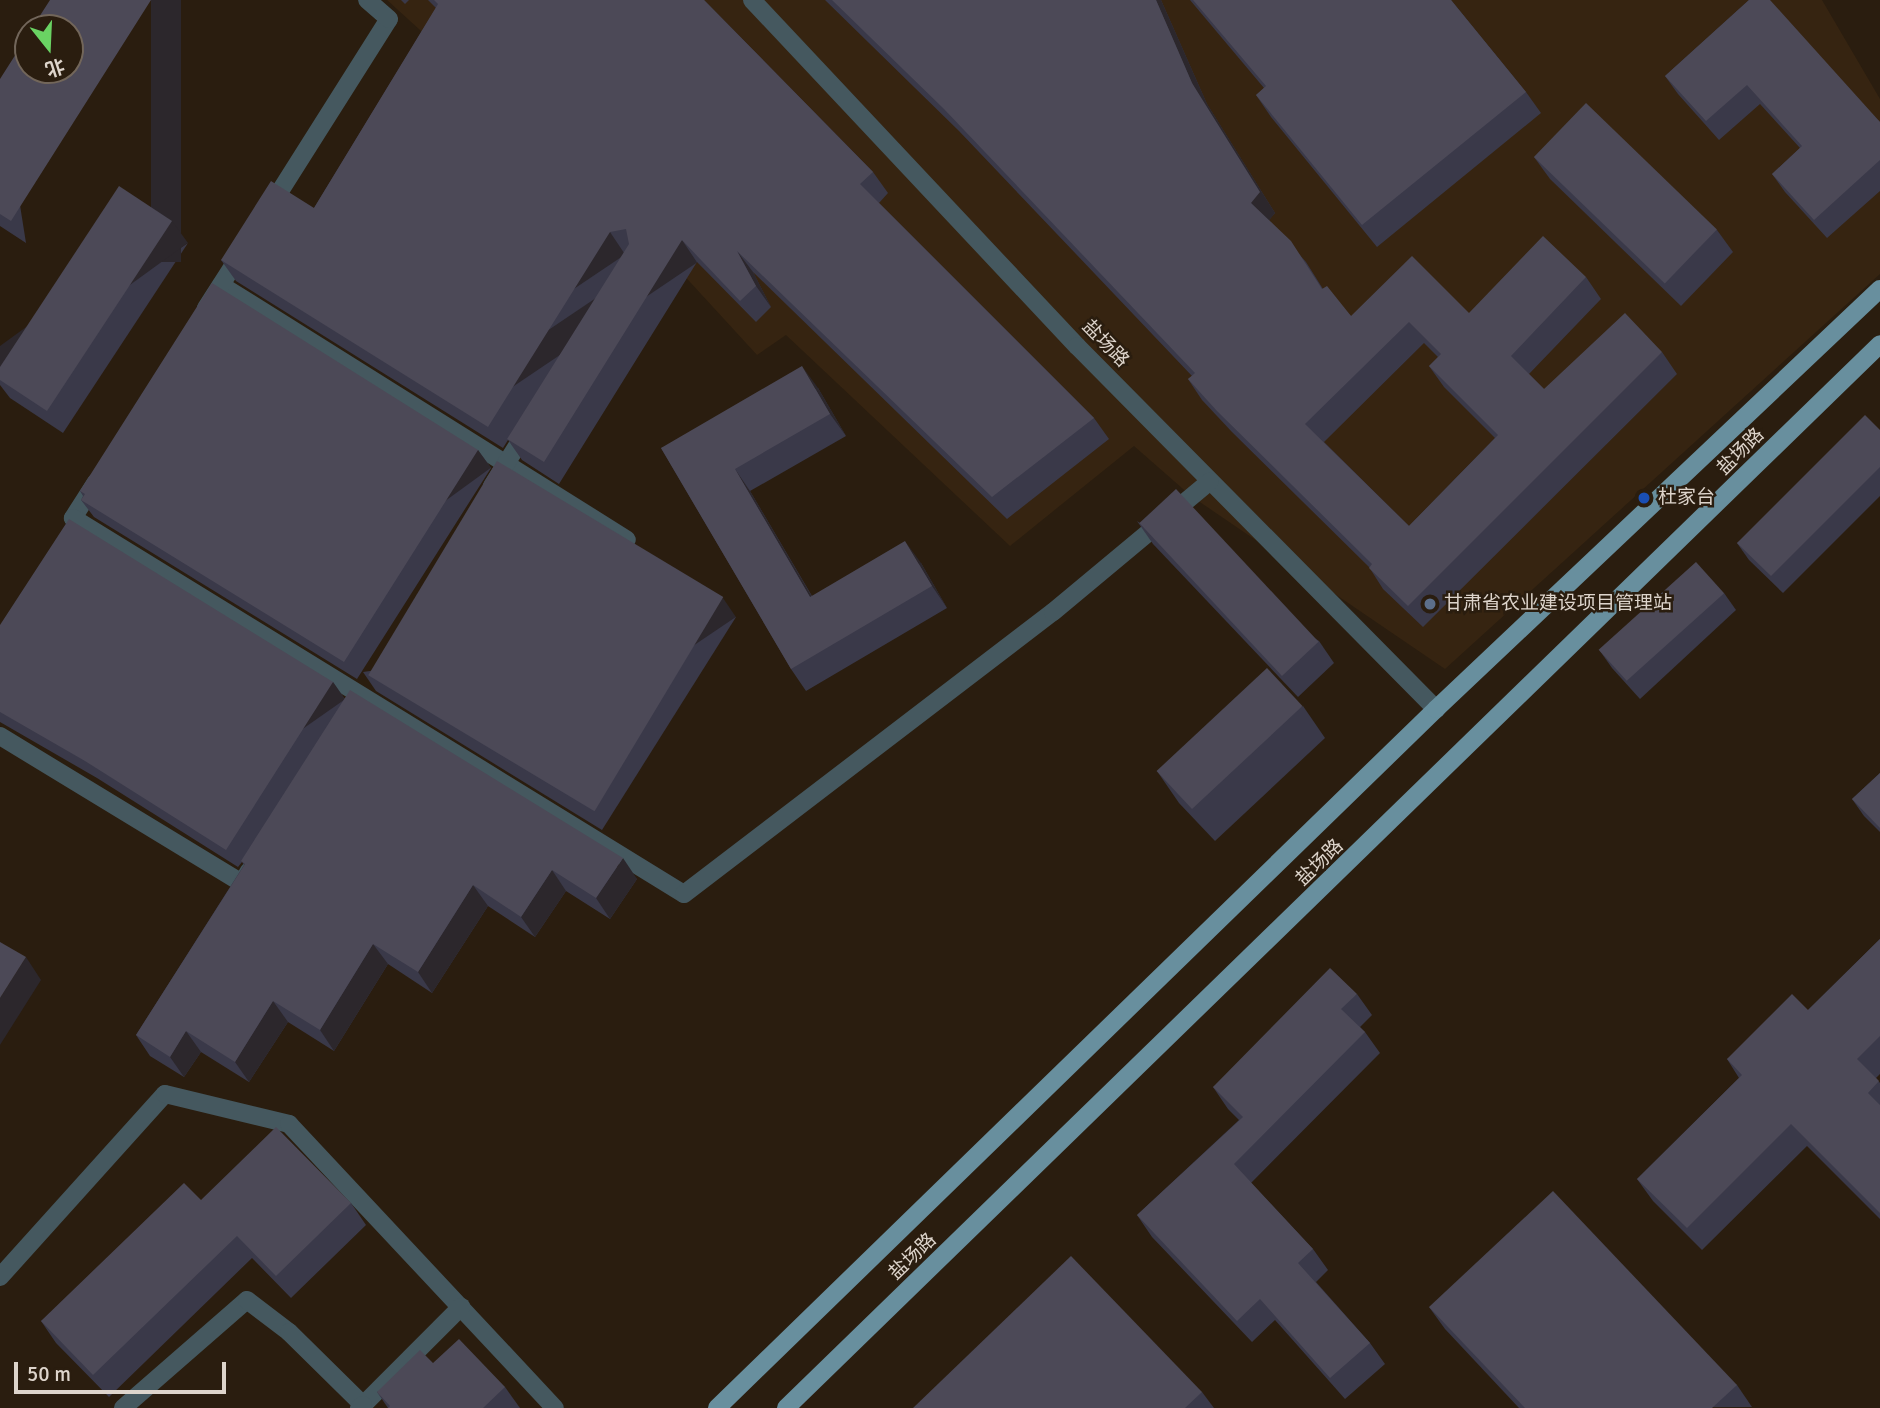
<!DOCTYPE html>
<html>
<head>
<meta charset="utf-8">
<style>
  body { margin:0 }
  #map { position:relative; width:1880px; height:1408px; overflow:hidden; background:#2a1d0f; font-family:Signika,"Noto Sans SC",sans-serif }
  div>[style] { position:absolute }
  .built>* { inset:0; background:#362411 }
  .minor>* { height:18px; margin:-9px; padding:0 9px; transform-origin:9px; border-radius:9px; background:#45585f }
  .major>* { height:18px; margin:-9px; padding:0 9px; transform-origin:9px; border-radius:9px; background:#688f9e }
  .wall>* { inset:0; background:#3a3949 }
  .shaded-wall>* { inset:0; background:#2c272c; transform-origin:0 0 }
  .building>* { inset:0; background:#4c4957; transform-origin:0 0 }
  .dots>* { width:19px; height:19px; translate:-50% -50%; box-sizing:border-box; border:4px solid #2a1d0f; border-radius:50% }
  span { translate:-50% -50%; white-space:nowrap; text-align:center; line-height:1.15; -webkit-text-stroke:5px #2a1d0f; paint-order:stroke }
  .street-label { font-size:19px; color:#ddd4cb }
  .poi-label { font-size:19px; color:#ddd4cb }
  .left { translate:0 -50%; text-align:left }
  .north { position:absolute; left:14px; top:14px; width:70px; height:70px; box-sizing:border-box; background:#2a1d0f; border:2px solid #72665a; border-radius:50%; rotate:162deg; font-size:19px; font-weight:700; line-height:28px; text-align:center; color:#ddd4cb }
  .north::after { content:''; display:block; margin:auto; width:24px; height:32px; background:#6ad363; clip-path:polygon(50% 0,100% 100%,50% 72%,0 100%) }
  .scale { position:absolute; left:14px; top:1362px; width:212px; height:32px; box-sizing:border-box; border:4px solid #ddd4cb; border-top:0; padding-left:9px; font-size:21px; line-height:24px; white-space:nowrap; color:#ddd4cb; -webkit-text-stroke:5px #2a1d0f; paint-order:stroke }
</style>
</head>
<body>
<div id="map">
  <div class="built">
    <i style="clip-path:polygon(387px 0,1822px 0,1880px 99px,1880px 274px,1445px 669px,1191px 496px,1134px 446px,1010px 546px,786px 335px,757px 355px,656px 245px)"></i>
  </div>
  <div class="minor">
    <i style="left:752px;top:0;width:475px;rotate:46.8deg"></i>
    <i style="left:1077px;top:346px;width:511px;rotate:45.32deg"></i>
    <i style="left:270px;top:207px;width:222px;rotate:-57.7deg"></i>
    <i style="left:389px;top:19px;width:29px;rotate:-139deg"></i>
    <i style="left:221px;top:285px;width:479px;rotate:32.1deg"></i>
    <i style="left:206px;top:308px;width:67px;rotate:-57.3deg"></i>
    <i style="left:96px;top:482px;width:43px;rotate:122.6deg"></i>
    <i style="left:73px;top:518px;width:717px;rotate:31.61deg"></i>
    <i style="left:684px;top:894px;width:464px;rotate:-37.4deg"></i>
    <i style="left:1053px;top:612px;width:204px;rotate:-39.8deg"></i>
    <i style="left:492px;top:486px;width:66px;rotate:-58deg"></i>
    <i style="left:0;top:736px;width:283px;rotate:31.3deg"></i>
    <i style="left:242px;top:883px;width:14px;rotate:-60deg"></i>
    <i style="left:0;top:1277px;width:246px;rotate:-48deg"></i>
    <i style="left:165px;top:1094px;width:128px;rotate:13.6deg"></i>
    <i style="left:289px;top:1124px;width:389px;rotate:46.9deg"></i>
    <i style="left:363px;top:1405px;width:139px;rotate:-45deg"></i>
    <i style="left:123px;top:1408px;width:164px;rotate:-41.1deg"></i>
    <i style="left:247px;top:1300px;width:53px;rotate:37.3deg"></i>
    <i style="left:289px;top:1332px;width:104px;rotate:44.6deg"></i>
    <i style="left:363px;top:1405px;width:5px;rotate:143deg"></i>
  </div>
  <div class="major">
    <i style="left:717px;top:1408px;width:1003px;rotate:-44.19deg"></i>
    <i style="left:1436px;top:709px;width:611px;rotate:-43.41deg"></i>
    <i style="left:786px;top:1408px;width:1526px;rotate:-44.2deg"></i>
  </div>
  <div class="wall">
    <i style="clip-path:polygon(401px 0,409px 0,405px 4px)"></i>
    <i style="clip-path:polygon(428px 0,704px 0,873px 172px,888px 193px,879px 203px,1094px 418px,1109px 439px,1007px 519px,753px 272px,771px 307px,756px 322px,697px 262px,559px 484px,522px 460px,508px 440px,503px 448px,236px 281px,221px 260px,314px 208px,436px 8px)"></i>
    <i style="clip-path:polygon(evenodd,825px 0,1161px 0,1207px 104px,1275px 213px,1269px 220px,1306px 262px,1323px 289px,1351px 316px,1469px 313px,1586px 277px,1601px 299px,1529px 374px,1544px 389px,1662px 352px,1677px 374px,1423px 627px,1383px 589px,1369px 567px,1232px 432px,1202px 400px,1188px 379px,1192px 376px,959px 131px,825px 0,1424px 343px,1438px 357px,1429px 366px,1444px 387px,1495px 438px,1409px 526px,1324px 442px,1424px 343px)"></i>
    <i style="clip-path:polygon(1190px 0,1451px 0,1526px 92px,1541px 113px,1377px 247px,1271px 117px,1256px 95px,1264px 88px)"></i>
    <i style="clip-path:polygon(1749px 0,1880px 122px,1880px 191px,1827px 238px,1785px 192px,1772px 174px,1800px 148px,1760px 104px,1719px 140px,1678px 94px,1665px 76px)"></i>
    <i style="clip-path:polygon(0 79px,26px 243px,0 226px)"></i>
    <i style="clip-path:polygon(1534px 157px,1717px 230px,1733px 252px,1681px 306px,1550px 179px)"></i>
    <i style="clip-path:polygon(188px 243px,63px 433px,10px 398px,0 385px,0 367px)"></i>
    <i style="clip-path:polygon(818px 388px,846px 436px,750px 491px,812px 596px,921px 563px,947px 608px,806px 691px,791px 669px,661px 448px)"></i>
    <i style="clip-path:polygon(1880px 430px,1880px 496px,1783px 593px,1749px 560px,1737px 543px)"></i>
    <i style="clip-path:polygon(478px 450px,491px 468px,357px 679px,94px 517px,81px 500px,83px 496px,80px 491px)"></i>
    <i style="clip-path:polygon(1137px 521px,1319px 641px,1334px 663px,1298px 697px,1153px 544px)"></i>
    <i style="clip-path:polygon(1724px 593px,1736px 610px,1640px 699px,1612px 668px,1600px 651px)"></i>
    <i style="clip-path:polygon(736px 617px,602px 830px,376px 691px,363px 672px)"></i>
    <i style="clip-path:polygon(0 625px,333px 682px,344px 698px,637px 879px,610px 919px,566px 891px,535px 937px,488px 906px,432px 993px,388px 964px,334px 1051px,288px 1022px,249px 1082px,201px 1052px,184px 1077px,150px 1056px,136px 1035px,244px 865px,242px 862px,238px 867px,97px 778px,0 722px)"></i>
    <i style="clip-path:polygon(1303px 706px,1325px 738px,1215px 841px,1179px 803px,1157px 771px)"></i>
    <i style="clip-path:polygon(1880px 773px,1880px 832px,1864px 816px,1852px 799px)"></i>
    <i style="clip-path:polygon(1880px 939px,1880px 1074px,1876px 1078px,1880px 1083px,1880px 1219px,1807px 1146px,1702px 1250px,1653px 1201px,1637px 1179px,1739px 1078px,1727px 1059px,1808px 1010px)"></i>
    <i style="clip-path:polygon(1357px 994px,1372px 1015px,1360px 1027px,1365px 1032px,1380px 1053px,1251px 1183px,1313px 1249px,1328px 1270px,1316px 1282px,1370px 1343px,1385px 1364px,1345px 1399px,1275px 1320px,1252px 1342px,1152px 1237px,1137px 1215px,1239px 1120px,1228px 1109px,1213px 1087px)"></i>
    <i style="clip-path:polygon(201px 1200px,351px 1203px,366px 1225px,291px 1298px,252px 1258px,109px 1397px,56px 1343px,41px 1321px)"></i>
    <i style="clip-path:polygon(1429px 1307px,1737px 1385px,1752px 1407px,1519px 1408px,1445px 1329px)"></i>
    <i style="clip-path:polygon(433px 1363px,505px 1387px,520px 1408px,388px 1408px,377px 1392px)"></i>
    <i style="clip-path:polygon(1202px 1392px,1214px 1408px,913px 1408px)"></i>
  </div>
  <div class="shaded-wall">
    <i style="left:151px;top:0;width:30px;height:262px"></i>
    <i style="clip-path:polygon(1156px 0,1161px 0,1207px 104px,1275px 213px,1266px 224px,1251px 203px,1192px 83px)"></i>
    <i style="left:172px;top:221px;width:27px;height:227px;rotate:54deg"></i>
    <i style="left:610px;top:232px;width:27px;height:230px;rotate:56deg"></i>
    <i style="left:682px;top:240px;width:27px;height:261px;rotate:56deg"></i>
    <i style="clip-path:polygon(737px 251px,753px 272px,771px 307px,756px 286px)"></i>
    <i style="clip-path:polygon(802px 366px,818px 388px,846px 436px,830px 414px)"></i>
    <i style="left:478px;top:450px;width:22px;height:251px;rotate:54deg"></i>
    <i style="clip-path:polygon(735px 469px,750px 491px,825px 619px,810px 597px)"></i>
    <i style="clip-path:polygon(905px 541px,921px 563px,947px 608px,932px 586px)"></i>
    <i style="left:723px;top:598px;width:23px;height:252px;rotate:56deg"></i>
    <i style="left:333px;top:682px;width:21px;height:199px;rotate:55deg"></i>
    <i style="clip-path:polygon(623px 858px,637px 879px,610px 919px,596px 898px)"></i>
    <i style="clip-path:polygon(552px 870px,566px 891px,535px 937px,521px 917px)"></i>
    <i style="clip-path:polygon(473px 885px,488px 906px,432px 993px,418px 972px)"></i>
    <i style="clip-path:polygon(373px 944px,388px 964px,334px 1051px,320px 1030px)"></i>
    <i style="clip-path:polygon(26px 957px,41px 980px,0 1045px,0 998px)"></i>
    <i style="clip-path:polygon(273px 1001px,288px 1022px,249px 1082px,235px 1062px)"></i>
    <i style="clip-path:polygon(186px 1031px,201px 1052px,184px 1077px,170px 1057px)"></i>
  </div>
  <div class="building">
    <i style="clip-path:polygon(50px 0,151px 0,11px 221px,0 214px,0 79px,28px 35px,28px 70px,70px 70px,70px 28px,32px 28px)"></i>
    <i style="clip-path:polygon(434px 0,704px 0,873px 172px,860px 184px,1094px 418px,992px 497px,737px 251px,756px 286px,740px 301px,682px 240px,544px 462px,507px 439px,629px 244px,626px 229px,610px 232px,488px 427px,221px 260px,271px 181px,314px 208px,438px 4px)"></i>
    <i style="clip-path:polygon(evenodd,832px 0,1156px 0,1192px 83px,1260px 192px,1251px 203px,1291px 241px,1322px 289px,1327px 286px,1351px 316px,1412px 256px,1469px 313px,1543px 236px,1586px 277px,1511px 356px,1544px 389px,1625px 313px,1662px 352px,1408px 606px,1369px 568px,1372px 564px,1217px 411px,1188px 379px,1195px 373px,944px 109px,832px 0,1409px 322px,1441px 354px,1429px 366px,1498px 435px,1409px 526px,1305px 424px,1409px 322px)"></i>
    <i style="clip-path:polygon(1193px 0,1451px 0,1526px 92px,1362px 225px,1256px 95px,1266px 86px)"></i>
    <i style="clip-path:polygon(1749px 0,1770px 0,1880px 122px,1880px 160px,1814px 220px,1772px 174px,1802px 146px,1747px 85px,1706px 121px,1665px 76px)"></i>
    <i style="left:1586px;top:103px;width:182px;height:75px;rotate:44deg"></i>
    <i style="clip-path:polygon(119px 186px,172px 221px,47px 411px,0 380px,0 367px)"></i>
    <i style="clip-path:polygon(212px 283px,478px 450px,344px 662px,81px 500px,85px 494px,80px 491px)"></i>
    <i style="clip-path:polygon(802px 366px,830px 414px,735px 469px,810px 597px,905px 541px,932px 586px,791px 669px,661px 448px)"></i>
    <i style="clip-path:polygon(1865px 415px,1880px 430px,1880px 467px,1771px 576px,1737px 543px)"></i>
    <i style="left:497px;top:461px;width:264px;height:250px;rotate:31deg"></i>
    <i style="left:1176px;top:489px;width:209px;height:50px;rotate:47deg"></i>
    <i style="clip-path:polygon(69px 519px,333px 682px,226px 850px,85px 761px,0 712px,0 625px)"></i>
    <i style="left:1696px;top:562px;width:42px;height:131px;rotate:48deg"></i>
    <i style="left:1267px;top:668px;width:52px;height:151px;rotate:47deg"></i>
    <i style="clip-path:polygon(350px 690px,623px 858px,596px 898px,552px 870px,521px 917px,473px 885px,418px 972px,373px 944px,320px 1030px,273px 1001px,235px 1062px,186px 1031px,170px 1057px,136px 1035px,245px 864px,241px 861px)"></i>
    <i style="clip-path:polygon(1880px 773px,1880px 828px,1852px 799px)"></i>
    <i style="clip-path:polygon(1880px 939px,1880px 1036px,1857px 1059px,1879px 1081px,1868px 1093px,1880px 1105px,1880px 1213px,1791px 1124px,1687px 1228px,1637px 1179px,1742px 1075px,1727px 1059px,1792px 994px,1808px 1010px)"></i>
    <i style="clip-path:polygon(0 942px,26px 957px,0 998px)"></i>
    <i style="clip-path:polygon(1330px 968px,1357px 994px,1341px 1009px,1365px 1032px,1234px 1164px,1313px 1249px,1298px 1263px,1370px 1343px,1330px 1378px,1260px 1299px,1237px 1321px,1137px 1215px,1243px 1117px,1213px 1087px)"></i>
    <i style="clip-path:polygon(276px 1127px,351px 1203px,276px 1276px,237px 1236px,93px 1375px,41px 1321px,184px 1183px,201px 1200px)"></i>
    <i style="clip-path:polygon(1553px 1191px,1737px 1385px,1712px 1408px,1525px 1408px,1429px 1307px)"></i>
    <i style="clip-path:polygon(1071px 1256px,1202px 1392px,1185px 1408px,913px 1408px)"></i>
    <i style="clip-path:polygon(459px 1339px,505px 1387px,483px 1408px,388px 1408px,390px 1406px,377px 1392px,420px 1350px,433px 1363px)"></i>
  </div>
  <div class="dots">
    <i style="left:1644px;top:498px;background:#1a4fb4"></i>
    <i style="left:1430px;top:604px;background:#5c6f8a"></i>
  </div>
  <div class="street-label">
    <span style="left:1105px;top:344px;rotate:46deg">盐场路</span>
    <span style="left:1741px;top:452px;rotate:-45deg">盐场路</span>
    <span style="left:1320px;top:863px;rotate:-44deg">盐场路</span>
    <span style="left:913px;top:1257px;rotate:-44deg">盐场路</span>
  </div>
  <div class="poi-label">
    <span class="left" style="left:1658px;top:498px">杜家台</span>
    <span class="left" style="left:1444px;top:604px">甘肃省农业建设项目管理站</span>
  </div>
  <div class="north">北</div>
  <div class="scale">50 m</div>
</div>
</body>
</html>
